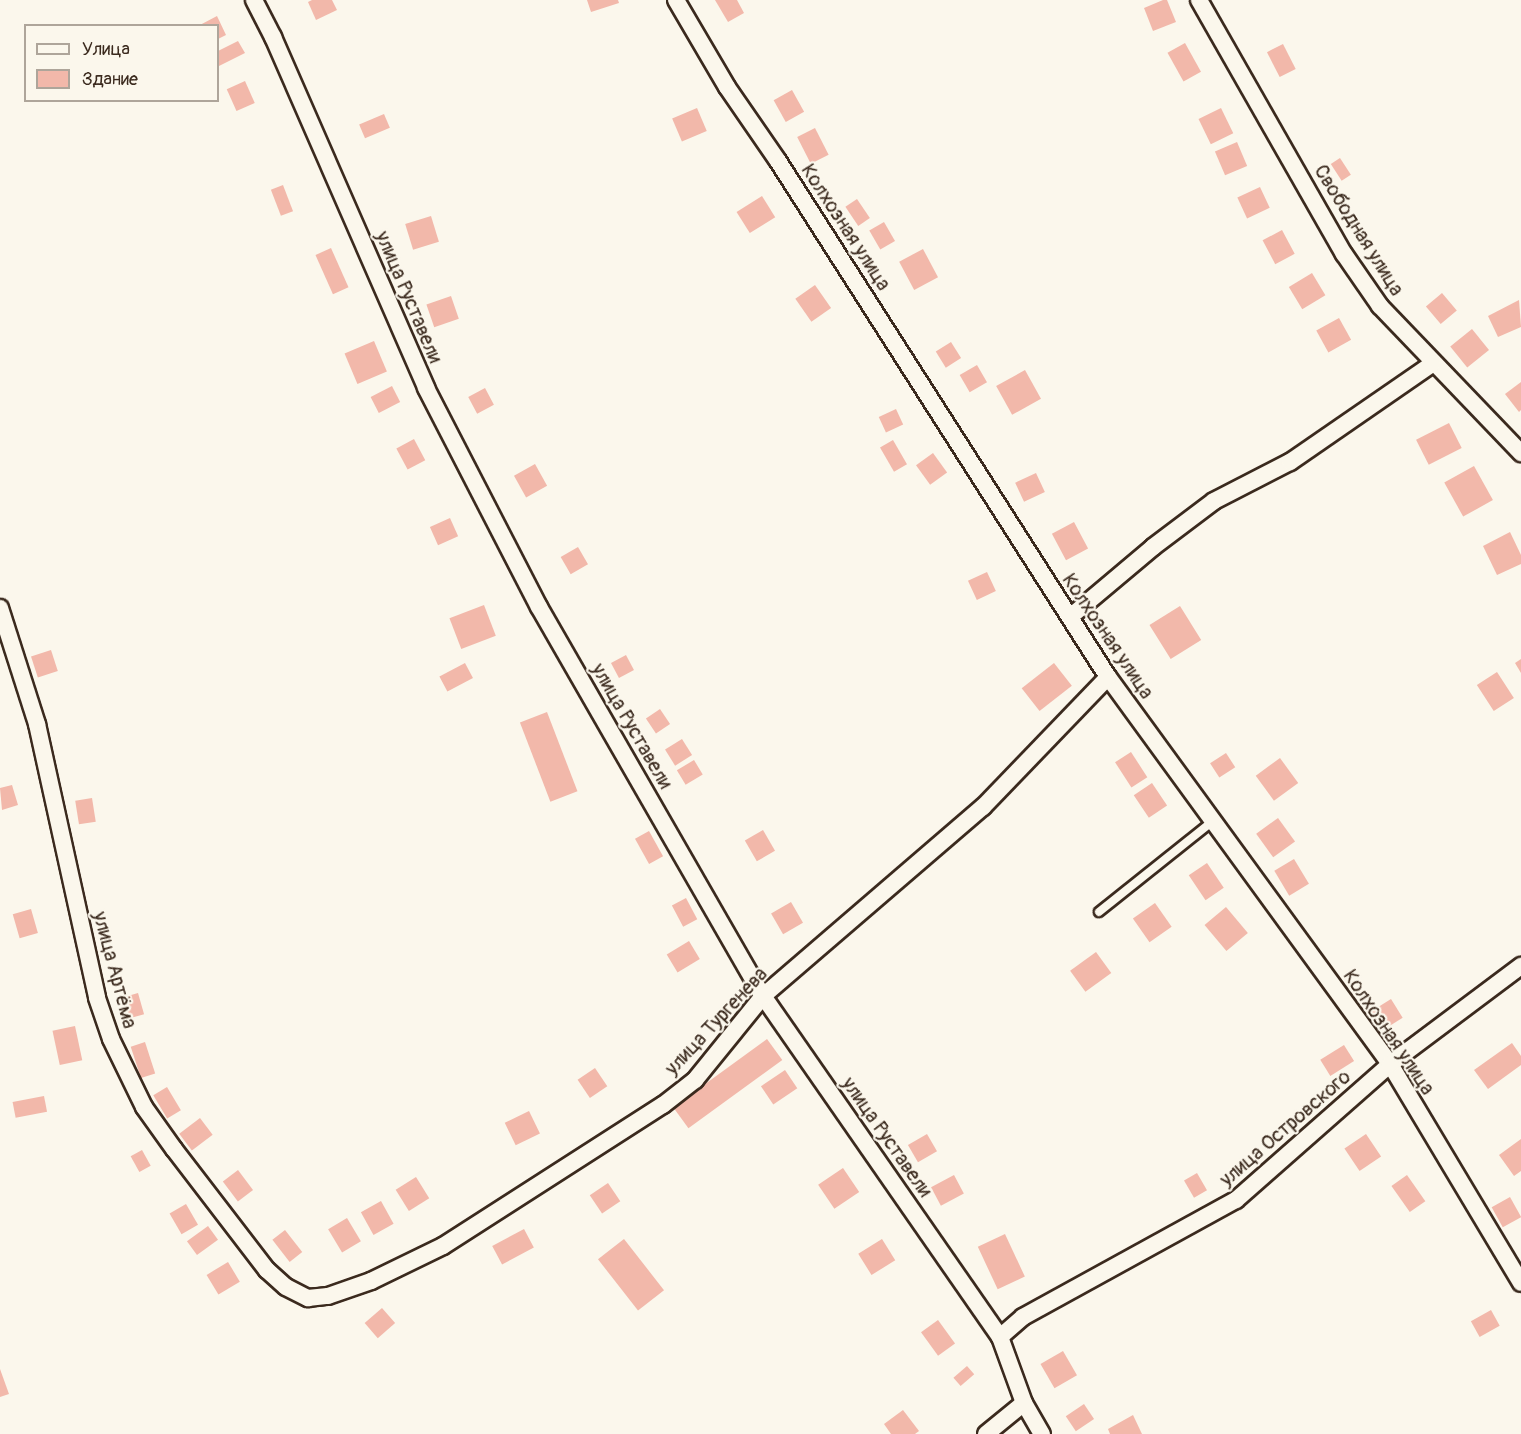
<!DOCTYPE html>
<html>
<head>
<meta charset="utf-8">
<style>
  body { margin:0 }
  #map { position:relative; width:1521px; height:1434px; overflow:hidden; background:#fbf7ec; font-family:Pangolin,sans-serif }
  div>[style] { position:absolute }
  .building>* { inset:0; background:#f2b8aa; transform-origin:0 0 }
  .roads { filter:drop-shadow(2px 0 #3b2a1e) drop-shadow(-2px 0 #3b2a1e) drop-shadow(0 2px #3b2a1e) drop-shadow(0 -2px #3b2a1e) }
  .lane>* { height:8px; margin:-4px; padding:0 4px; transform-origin:4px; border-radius:4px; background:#fbf7ec }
  .street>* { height:16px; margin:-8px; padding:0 8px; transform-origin:8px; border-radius:8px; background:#fbf7ec }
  span { translate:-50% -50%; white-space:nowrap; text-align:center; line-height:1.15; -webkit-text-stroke:4.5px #fbf7ec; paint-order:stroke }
  .street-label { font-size:20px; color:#3b2a1e }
  .legend { position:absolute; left:24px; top:24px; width:195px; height:78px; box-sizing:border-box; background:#fbf7ec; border:2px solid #aea59a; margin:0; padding:8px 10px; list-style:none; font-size:18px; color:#3b2a1e }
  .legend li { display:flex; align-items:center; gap:12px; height:30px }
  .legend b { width:30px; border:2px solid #aea59a }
</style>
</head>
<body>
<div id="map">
  <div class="building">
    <i style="clip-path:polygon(312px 0,332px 0,337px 10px,316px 20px,308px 2px)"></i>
    <i style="clip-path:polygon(587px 0,618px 0,619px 3px,591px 12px)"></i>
    <i style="clip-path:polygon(715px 0,737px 0,744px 13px,728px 22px)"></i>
    <i style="clip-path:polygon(1163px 0,1167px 0,1176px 22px,1153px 31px,1144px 8px)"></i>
    <i style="clip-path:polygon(217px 16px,226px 35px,218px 39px,218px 26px,198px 26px)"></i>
    <i style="clip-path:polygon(238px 41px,245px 53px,219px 66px,218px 51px)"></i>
    <i style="left:1185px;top:43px;width:33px;height:20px;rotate:61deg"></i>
    <i style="left:1283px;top:44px;width:28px;height:18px;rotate:63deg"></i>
    <i style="left:245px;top:81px;width:24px;height:20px;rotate:66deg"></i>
    <i style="left:792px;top:90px;width:25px;height:21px;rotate:61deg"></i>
    <i style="left:697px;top:108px;width:25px;height:27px;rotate:67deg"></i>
    <i style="left:1221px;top:108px;width:28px;height:25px;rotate:64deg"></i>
    <i style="left:384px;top:114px;width:15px;height:27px;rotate:67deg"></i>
    <i style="left:815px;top:128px;width:30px;height:20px;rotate:63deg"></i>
    <i style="left:1237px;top:142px;width:26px;height:24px;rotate:67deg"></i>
    <i style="left:1340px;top:158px;width:20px;height:11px;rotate:57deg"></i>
    <i style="left:283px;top:185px;width:28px;height:13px;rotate:69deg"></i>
    <i style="left:1260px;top:187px;width:23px;height:25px;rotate:65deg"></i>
    <i style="left:762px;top:196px;width:25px;height:30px;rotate:58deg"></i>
    <i style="left:857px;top:199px;width:23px;height:14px;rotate:56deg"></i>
    <i style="left:431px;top:216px;width:27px;height:27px;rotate:73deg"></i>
    <i style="left:884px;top:222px;width:22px;height:17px;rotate:60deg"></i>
    <i style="left:1282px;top:230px;width:27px;height:22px;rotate:62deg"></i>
    <i style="left:331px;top:248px;width:43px;height:17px;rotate:66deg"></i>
    <i style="left:923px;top:249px;width:32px;height:27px;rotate:62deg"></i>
    <i style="left:1312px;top:273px;width:26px;height:27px;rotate:59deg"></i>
    <i style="left:815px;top:285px;width:28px;height:24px;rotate:55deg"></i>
    <i style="left:1442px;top:293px;width:23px;height:21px;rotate:50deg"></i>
    <i style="left:451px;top:296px;width:24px;height:26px;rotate:71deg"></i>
    <i style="clip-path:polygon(1519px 300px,1521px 327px,1498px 337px,1488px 316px)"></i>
    <i style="left:1339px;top:318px;width:25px;height:26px;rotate:61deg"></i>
    <i style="left:1472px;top:329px;width:27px;height:28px;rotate:51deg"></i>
    <i style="left:374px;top:341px;width:33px;height:32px;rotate:67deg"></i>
    <i style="left:951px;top:342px;width:19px;height:18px;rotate:58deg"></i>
    <i style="left:977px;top:365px;width:20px;height:20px;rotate:60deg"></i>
    <i style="left:1025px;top:370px;width:33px;height:33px;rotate:61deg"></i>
    <i style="clip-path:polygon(1521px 382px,1521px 410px,1519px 412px,1505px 394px)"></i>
    <i style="left:392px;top:386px;width:18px;height:24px;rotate:63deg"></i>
    <i style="left:485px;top:388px;width:19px;height:19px;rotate:62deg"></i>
    <i style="left:896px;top:409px;width:17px;height:19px;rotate:65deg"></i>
    <i style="left:1449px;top:423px;width:28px;height:37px;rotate:63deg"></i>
    <i style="left:414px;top:439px;width:24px;height:20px;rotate:62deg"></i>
    <i style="left:893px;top:440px;width:28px;height:15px;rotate:60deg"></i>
    <i style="left:933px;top:453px;width:24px;height:21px;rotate:54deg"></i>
    <i style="left:535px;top:464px;width:25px;height:24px;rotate:61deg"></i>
    <i style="left:1474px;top:466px;width:39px;height:34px;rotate:61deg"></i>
    <i style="left:1036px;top:473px;width:21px;height:23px;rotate:65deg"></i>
    <i style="left:450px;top:518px;width:20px;height:22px;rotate:66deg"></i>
    <i style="left:1074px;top:522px;width:30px;height:25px;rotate:62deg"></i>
    <i style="clip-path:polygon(1510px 532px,1521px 555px,1521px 564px,1497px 575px,1483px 546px)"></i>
    <i style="left:578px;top:547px;width:20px;height:20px;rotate:60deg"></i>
    <i style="left:987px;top:572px;width:21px;height:21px;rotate:65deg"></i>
    <i style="left:484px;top:605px;width:33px;height:37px;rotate:69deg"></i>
    <i style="left:1180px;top:606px;width:40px;height:36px;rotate:58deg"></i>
    <i style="left:51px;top:650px;width:22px;height:21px;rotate:72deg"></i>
    <i style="left:626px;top:655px;width:17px;height:17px;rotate:62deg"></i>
    <i style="clip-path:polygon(1521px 659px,1521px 673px,1515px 663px)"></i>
    <i style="left:465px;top:663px;width:17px;height:29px;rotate:62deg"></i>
    <i style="left:1054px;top:663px;width:29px;height:41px;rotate:52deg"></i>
    <i style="left:1497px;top:672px;width:31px;height:24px;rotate:57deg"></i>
    <i style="left:660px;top:709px;width:18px;height:17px;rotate:56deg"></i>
    <i style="left:547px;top:712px;width:85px;height:29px;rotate:69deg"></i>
    <i style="left:682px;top:739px;width:19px;height:20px;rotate:58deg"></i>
    <i style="left:1131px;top:752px;width:30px;height:19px;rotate:57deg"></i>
    <i style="left:1226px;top:753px;width:17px;height:19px;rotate:57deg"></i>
    <i style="left:1280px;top:758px;width:31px;height:30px;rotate:54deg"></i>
    <i style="left:694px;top:760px;width:17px;height:20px;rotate:59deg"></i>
    <i style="left:1152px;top:783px;width:27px;height:22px;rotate:56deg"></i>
    <i style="clip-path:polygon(12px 785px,18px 805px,2px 810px,0 788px)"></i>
    <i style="left:92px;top:798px;width:24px;height:17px;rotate:81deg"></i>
    <i style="left:1278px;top:818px;width:29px;height:27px;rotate:54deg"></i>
    <i style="left:763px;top:830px;width:24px;height:21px;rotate:60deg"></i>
    <i style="left:649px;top:831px;width:29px;height:16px;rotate:61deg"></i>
    <i style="left:1294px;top:859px;width:29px;height:23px;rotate:59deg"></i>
    <i style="left:1207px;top:863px;width:30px;height:22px;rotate:56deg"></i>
    <i style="left:686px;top:898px;width:24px;height:16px;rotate:62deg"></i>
    <i style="left:791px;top:902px;width:24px;height:23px;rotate:60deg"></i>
    <i style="left:1155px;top:903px;width:29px;height:27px;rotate:55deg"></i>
    <i style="left:1226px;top:907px;width:34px;height:28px;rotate:50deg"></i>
    <i style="left:31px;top:909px;width:25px;height:19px;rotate:74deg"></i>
    <i style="left:689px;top:941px;width:21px;height:26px;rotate:59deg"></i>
    <i style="left:1096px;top:952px;width:26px;height:32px;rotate:54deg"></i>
    <i style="left:138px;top:993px;width:22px;height:18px;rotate:74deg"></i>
    <i style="left:1391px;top:999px;width:22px;height:24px;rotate:58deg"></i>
    <i style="left:75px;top:1026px;width:35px;height:23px;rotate:78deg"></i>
    <i style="left:767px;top:1039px;width:26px;height:116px;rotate:54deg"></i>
    <i style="left:145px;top:1042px;width:33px;height:15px;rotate:72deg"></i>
    <i style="clip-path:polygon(1512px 1043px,1521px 1056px,1521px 1065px,1488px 1089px,1474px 1070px)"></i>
    <i style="left:1344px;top:1045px;width:19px;height:28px;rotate:58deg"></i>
    <i style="left:595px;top:1068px;width:22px;height:21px;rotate:56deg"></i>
    <i style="left:785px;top:1070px;width:22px;height:29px;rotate:56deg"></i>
    <i style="left:167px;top:1087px;width:27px;height:16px;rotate:59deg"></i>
    <i style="left:44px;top:1096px;width:16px;height:32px;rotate:79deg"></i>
    <i style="left:529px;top:1111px;width:25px;height:27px;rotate:64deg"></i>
    <i style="left:200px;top:1118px;width:21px;height:26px;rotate:53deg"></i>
    <i style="left:927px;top:1134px;width:20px;height:22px;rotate:60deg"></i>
    <i style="left:1366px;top:1134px;width:27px;height:26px;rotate:56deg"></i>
    <i style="clip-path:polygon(1521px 1139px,1521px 1171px,1514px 1176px,1499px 1155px)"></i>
    <i style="left:142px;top:1150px;width:18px;height:13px;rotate:61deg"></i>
    <i style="left:843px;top:1168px;width:29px;height:30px;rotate:56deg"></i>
    <i style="left:238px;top:1170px;width:25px;height:19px;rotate:53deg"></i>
    <i style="left:1197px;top:1173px;width:20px;height:15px;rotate:60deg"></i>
    <i style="left:954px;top:1175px;width:21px;height:26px;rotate:62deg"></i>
    <i style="left:1407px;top:1175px;width:32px;height:19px;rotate:55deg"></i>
    <i style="left:416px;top:1177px;width:25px;height:24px;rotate:58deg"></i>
    <i style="left:608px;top:1183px;width:22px;height:22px;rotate:56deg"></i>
    <i style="left:1510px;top:1197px;width:23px;height:21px;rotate:61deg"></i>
    <i style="left:381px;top:1201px;width:26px;height:23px;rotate:61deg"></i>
    <i style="left:186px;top:1204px;width:24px;height:19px;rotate:60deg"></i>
    <i style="left:347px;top:1218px;width:27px;height:22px;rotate:59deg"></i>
    <i style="left:208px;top:1226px;width:17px;height:26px;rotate:54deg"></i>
    <i style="left:524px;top:1229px;width:21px;height:36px;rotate:62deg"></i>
    <i style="left:285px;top:1230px;width:28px;height:16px;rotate:52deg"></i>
    <i style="left:1005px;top:1234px;width:47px;height:30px;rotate:65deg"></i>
    <i style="left:624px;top:1239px;width:65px;height:33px;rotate:52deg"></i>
    <i style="left:882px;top:1239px;width:25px;height:28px;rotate:58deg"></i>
    <i style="left:228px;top:1262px;width:23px;height:25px;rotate:59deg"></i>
    <i style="left:382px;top:1308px;width:20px;height:23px;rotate:49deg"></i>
    <i style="left:1491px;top:1310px;width:18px;height:23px;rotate:61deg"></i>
    <i style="left:938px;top:1320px;width:29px;height:21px;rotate:54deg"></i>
    <i style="left:1063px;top:1351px;width:28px;height:26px;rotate:60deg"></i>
    <i style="left:967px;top:1366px;width:11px;height:18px;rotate:49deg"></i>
    <i style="clip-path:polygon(0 1369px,9px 1394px,0 1397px)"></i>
    <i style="left:1084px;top:1404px;width:18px;height:22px;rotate:56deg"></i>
    <i style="clip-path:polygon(903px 1410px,919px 1431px,915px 1434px,891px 1434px,884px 1424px)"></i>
    <i style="clip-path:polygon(1133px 1415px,1142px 1434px,1110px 1434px,1108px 1429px)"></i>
  </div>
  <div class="roads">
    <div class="lane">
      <i style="left:1099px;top:912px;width:146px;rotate:-38.6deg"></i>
    </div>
    <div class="street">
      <i style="left:254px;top:0;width:42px;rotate:62.8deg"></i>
      <i style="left:273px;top:37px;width:383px;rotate:66.4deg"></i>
      <i style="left:426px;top:388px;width:246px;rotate:62.7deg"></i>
      <i style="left:539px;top:607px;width:449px;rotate:60.1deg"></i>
      <i style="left:763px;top:996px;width:415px;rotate:55.2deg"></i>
      <i style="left:1000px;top:1337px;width:70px;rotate:70deg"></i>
      <i style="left:1024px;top:1403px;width:36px;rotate:60deg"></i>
      <i style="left:676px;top:0;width:101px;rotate:59.6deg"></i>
      <i style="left:727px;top:87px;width:90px;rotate:55.4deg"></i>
      <i style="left:778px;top:161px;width:612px;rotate:57.4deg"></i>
      <i style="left:1108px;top:677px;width:479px;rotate:53.9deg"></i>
      <i style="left:1390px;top:1064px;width:255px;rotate:59.1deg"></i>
      <i style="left:1199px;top:0;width:292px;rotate:60.3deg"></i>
      <i style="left:1344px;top:254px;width:63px;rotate:55.3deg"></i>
      <i style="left:1380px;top:306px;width:204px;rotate:46.2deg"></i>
      <i style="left:0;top:608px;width:122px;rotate:72.3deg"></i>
      <i style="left:37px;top:724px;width:280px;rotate:77.6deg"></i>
      <i style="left:97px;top:998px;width:43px;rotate:71.1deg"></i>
      <i style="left:111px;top:1039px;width:76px;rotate:64.1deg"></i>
      <i style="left:144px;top:1107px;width:52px;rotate:54.5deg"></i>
      <i style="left:174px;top:1149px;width:153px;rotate:52.5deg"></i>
      <i style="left:267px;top:1270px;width:25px;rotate:42deg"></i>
      <i style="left:286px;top:1287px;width:25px;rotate:27deg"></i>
      <i style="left:308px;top:1298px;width:20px;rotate:-6deg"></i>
      <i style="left:328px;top:1296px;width:46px;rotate:-19.2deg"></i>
      <i style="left:371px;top:1281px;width:80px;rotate:-25.9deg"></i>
      <i style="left:443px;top:1246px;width:261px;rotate:-32.7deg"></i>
      <i style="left:663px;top:1105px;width:41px;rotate:-38deg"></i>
      <i style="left:695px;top:1080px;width:108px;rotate:-51deg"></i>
      <i style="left:763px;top:996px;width:290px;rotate:-40.7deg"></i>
      <i style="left:983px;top:807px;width:180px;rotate:-46.1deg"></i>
      <i style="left:1070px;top:617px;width:109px;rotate:-40.1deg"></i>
      <i style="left:1153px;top:547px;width:76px;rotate:-37deg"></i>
      <i style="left:1214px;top:501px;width:85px;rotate:-27.2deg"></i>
      <i style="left:1290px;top:462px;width:173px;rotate:-34.6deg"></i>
      <i style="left:1000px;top:1337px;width:30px;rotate:-41deg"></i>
      <i style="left:1023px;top:1317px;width:243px;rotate:-28.8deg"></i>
      <i style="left:1236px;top:1200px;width:205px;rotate:-41.4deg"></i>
      <i style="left:1390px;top:1064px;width:164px;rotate:-36.8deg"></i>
      <i style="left:986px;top:1434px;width:49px;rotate:-39.2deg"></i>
    </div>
  </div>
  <div class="street-label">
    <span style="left:846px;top:227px;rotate:57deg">Колхозная улица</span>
    <span style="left:1359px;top:230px;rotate:58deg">Свободная улица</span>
    <span style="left:409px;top:297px;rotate:67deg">улица Руставели</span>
    <span style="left:1108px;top:636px;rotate:56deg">Колхозная улица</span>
    <span style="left:632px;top:726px;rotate:60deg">улица Руставели</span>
    <span style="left:115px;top:970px;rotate:75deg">улица Артёма</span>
    <span style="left:716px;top:1021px;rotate:-47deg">улица Тургенева</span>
    <span style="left:1389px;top:1032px;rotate:56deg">Колхозная улица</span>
    <span style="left:1285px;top:1128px;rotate:-41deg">улица Островского</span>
    <span style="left:887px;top:1137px;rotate:55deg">улица Руставели</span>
  </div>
  <ul class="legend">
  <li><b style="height:8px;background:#fbf7ec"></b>Улица</li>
  <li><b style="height:16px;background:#f2b8aa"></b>Здание</li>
  </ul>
</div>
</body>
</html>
